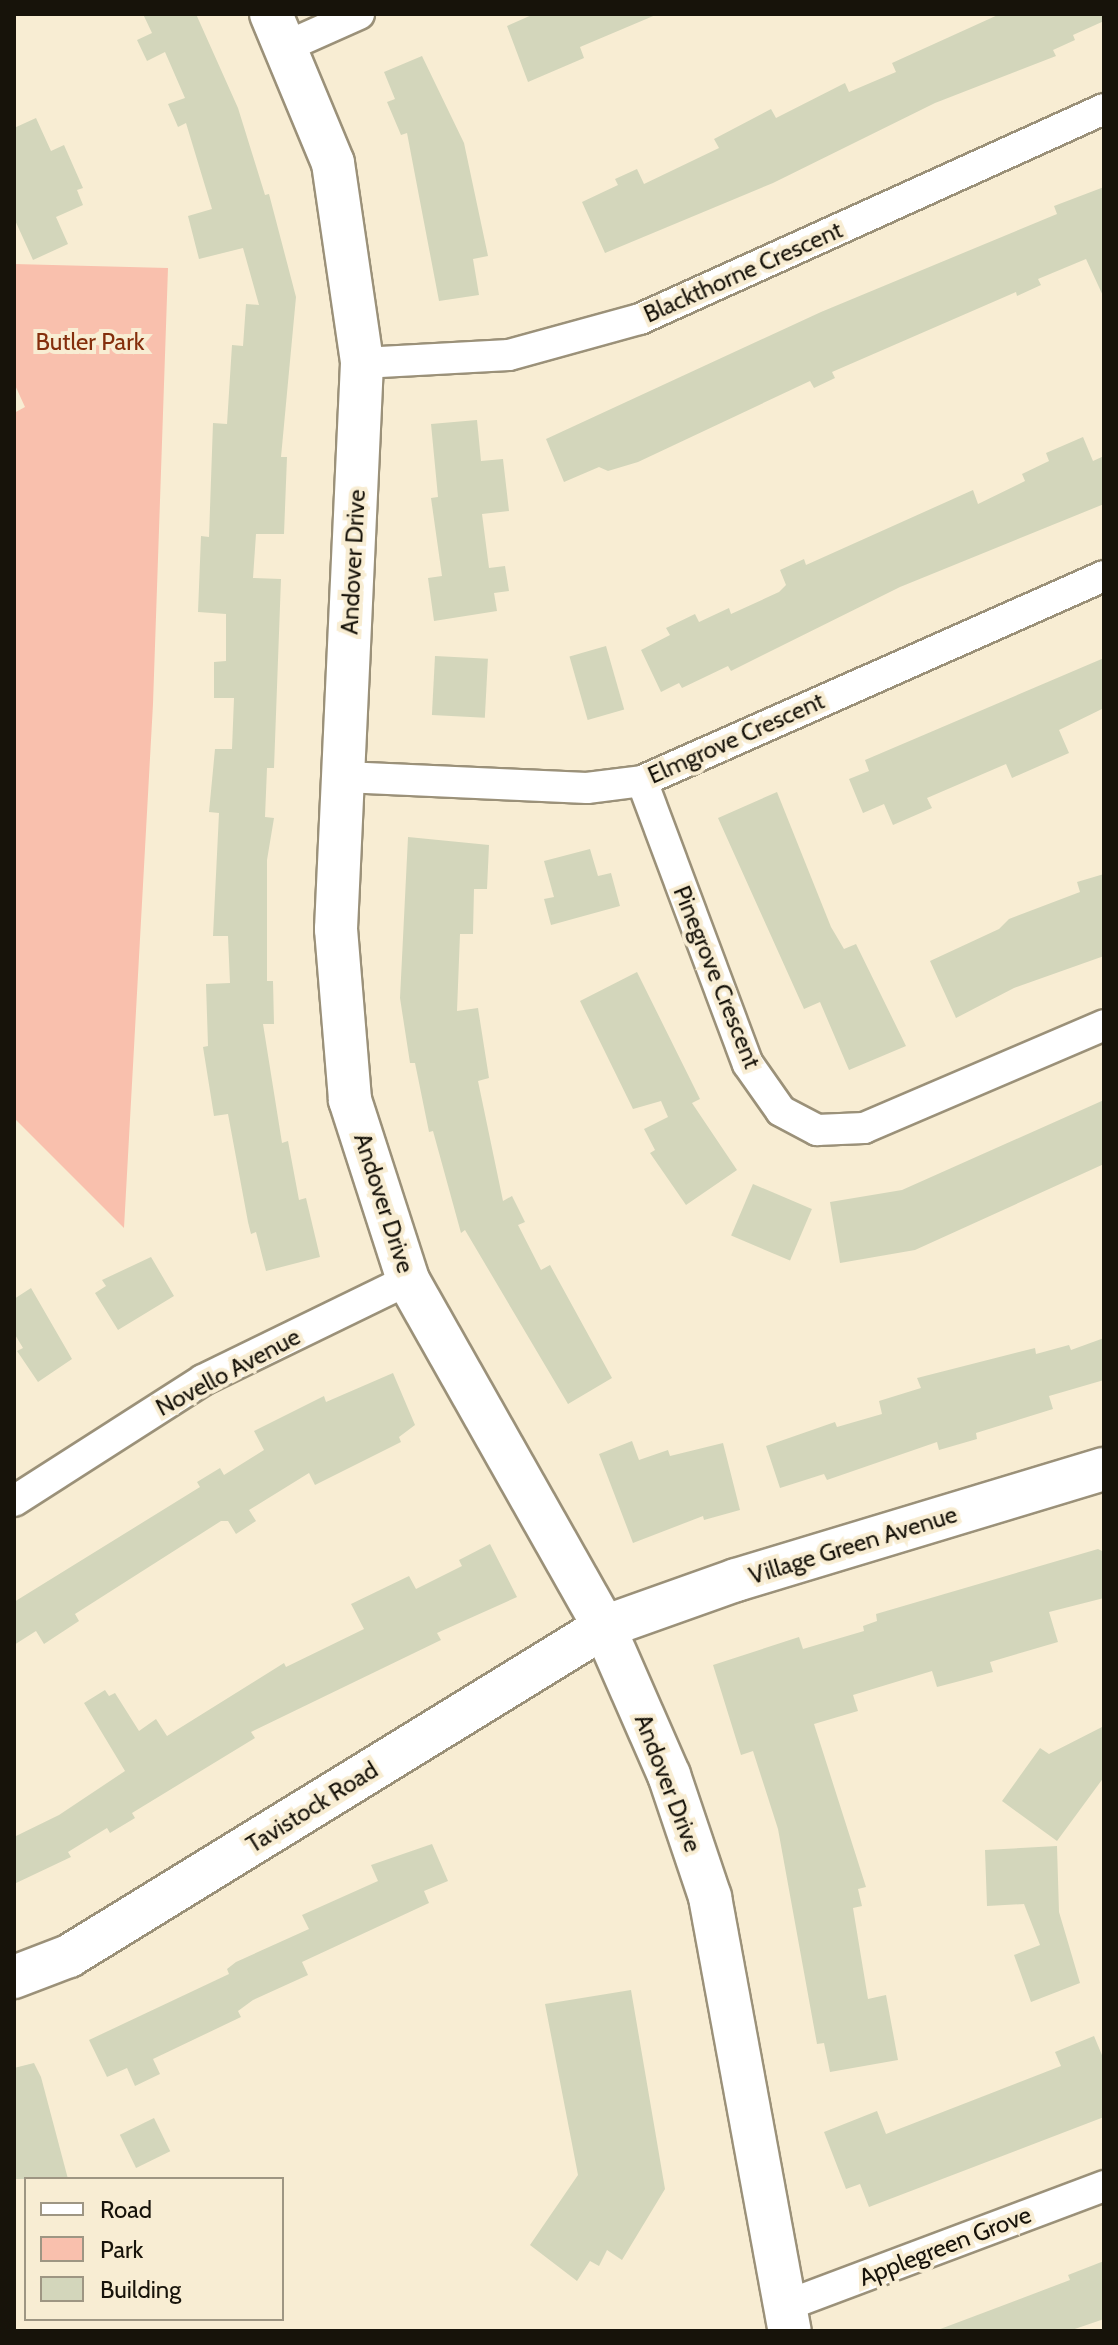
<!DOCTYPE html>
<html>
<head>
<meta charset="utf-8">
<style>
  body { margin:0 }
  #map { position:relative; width:1118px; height:2345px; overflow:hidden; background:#f8edd3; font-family:Cabin,sans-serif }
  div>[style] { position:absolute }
  .green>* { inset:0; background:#f9c0ad }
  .building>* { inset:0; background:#d3d6bb; transform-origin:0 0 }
  .roads { filter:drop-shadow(2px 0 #9b9179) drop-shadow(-2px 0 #9b9179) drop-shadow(0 2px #9b9179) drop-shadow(0 -2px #9b9179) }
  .street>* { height:30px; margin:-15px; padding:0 15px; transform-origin:15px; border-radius:15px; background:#fff }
  .secondary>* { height:42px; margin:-21px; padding:0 21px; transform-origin:21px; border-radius:21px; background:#fff }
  span { translate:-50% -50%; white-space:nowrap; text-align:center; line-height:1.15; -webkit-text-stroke:8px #f8edd3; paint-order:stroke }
  .street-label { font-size:24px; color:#17130a }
  .park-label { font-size:24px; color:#842e0c }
  .frame { position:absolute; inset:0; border:16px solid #17130a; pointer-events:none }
  .legend { position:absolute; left:24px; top:2177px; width:260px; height:144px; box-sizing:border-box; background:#f8edd3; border:2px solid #9e9683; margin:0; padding:10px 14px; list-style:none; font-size:24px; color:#17130a }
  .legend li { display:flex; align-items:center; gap:16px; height:40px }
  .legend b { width:40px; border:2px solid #9e9683 }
</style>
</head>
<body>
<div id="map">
  <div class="green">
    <i style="clip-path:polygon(14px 264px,168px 268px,153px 704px,124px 1228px,14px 1118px,14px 413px,25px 407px,14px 383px)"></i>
  </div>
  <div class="building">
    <i style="clip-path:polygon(143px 14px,196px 14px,238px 108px,265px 195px,269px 194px,296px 297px,281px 457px,287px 457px,284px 534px,256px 534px,253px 578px,281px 579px,274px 768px,267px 768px,265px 817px,274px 818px,267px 860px,267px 981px,273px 981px,274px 1024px,263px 1024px,282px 1143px,288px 1141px,299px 1200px,306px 1198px,320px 1257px,266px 1271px,256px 1232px,251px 1234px,248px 1222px,228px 1114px,214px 1116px,203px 1047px,208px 1046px,206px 984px,230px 983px,228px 936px,213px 936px,219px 813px,209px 812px,215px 749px,232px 749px,234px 698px,214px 698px,214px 662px,226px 661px,226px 614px,198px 612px,201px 536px,209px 537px,213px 423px,227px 424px,232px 345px,243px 346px,246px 304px,259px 305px,243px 248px,199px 259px,188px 216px,212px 209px,186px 123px,178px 127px,168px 104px,185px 98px,165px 52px,147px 61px,137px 40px,152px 33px)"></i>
    <i style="clip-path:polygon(534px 14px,658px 14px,580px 47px,584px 58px,528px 82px,507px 26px)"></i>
    <i style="clip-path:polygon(1000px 14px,1104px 14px,1104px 21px,1073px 35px,1075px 40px,1053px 50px,1056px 56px,935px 103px,773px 183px,605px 253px,582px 202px,618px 185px,615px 179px,637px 169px,644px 184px,719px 148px,714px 139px,771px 109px,776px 118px,845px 83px,849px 92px,896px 72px,892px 63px)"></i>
    <i style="clip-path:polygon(422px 56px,464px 143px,488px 256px,473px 259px,479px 295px,439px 301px,407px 133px,401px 135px,387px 102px,395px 99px,384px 72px)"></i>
    <i style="clip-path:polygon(36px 118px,51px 151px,64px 145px,83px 188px,77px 190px,83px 205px,56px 217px,68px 244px,33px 260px,14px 218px,14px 128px)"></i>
    <i style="clip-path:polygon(1104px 187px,1104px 298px,1086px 259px,1038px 279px,1041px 285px,1017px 296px,1016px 292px,832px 372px,835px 378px,814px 388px,810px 381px,638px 462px,608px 471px,599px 467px,564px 482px,546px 439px,821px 312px,1057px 214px,1054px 206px)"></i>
    <i style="clip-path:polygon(477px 420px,481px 461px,503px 459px,509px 511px,482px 514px,489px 568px,505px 566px,509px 591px,494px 593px,497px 611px,434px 621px,428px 578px,442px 576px,431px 498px,438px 497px,431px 424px)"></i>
    <i style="clip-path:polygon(1083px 437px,1093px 461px,1104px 456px,1104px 504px,900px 587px,731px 671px,728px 666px,682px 688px,679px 683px,661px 692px,641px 650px,670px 635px,666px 628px,695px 614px,699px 622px,729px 608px,731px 614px,779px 592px,786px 585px,780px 570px,804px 559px,806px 565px,973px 490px,978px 504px,1025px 481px,1022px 474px,1049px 461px,1046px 453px)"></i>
    <i style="left:606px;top:646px;width:66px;height:38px;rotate:74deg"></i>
    <i style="left:435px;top:656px;width:53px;height:59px;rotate:3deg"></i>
    <i style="clip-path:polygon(1104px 658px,1104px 708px,1059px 730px,1069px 753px,1012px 778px,1006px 764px,927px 798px,932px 808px,893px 825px,884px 804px,863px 813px,849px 779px,869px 771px,865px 760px)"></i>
    <i style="clip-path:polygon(777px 792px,831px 927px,844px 949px,856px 944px,906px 1046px,849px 1070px,820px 1002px,804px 1009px,718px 818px)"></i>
    <i style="clip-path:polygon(408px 837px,489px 845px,487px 889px,474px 889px,473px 934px,460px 934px,457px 1011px,478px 1008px,489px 1078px,478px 1081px,503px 1201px,512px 1196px,525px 1222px,518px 1225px,541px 1270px,550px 1265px,612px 1378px,568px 1404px,465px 1230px,461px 1233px,433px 1131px,429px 1132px,415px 1063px,410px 1063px,400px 998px)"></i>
    <i style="clip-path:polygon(590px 849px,598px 876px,611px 873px,620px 906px,551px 925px,544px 899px,554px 897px,544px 861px)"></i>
    <i style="clip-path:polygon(1104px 874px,1104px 956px,1014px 988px,956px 1018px,930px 961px,999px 929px,1009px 919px,1080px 892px,1077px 882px)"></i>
    <i style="clip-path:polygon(637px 972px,700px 1099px,692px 1103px,737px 1170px,686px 1205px,650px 1153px,655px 1150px,644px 1129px,668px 1117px,661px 1101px,633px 1109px,580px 1001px)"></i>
    <i style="clip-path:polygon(1104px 1100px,1104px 1164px,915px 1250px,840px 1263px,830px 1202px,902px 1190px)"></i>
    <i style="left:753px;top:1184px;width:64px;height:56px;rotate:23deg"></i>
    <i style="clip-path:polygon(151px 1257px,174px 1296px,118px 1330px,95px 1293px,106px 1286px,102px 1280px)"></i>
    <i style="clip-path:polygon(31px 1288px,72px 1359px,38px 1382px,17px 1351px,23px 1348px,14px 1333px,14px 1299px)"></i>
    <i style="clip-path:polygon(1104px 1338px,1104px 1380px,1049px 1396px,1053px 1409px,976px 1433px,977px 1439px,939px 1450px,937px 1442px,827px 1480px,824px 1474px,780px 1488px,766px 1446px,835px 1422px,837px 1427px,882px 1414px,879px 1401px,921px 1388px,917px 1378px,1035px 1348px,1036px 1354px,1069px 1345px,1071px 1350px)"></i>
    <i style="clip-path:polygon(393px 1373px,415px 1425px,399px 1437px,401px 1442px,315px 1485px,309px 1473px,249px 1510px,256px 1521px,236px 1534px,228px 1521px,221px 1521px,75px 1614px,79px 1621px,44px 1644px,36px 1631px,14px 1645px,14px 1602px,200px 1487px,197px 1482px,220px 1468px,224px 1475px,264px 1450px,254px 1431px,324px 1396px,326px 1402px)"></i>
    <i style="clip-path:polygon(632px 1441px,639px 1460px,668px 1450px,670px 1456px,723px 1443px,740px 1510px,704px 1520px,703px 1516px,633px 1543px,599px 1454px)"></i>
    <i style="clip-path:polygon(490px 1544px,517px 1597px,437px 1633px,441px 1640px,251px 1732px,255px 1738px,132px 1813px,135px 1818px,110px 1833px,107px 1828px,68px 1852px,71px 1857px,14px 1884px,14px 1837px,59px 1815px,125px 1771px,84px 1703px,105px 1690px,109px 1696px,115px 1693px,139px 1731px,156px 1719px,167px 1736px,284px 1663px,286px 1667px,364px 1629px,351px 1604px,409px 1576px,416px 1589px,462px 1566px,459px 1560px)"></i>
    <i style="clip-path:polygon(1098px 1549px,1104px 1552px,1104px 1598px,1049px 1612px,1058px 1642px,990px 1662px,993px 1672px,960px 1681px,937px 1687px,932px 1671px,853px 1695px,858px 1711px,814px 1724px,866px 1887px,858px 1889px,862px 1906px,853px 1908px,868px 1999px,886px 1995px,898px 2060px,830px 2072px,824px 2043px,817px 2044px,778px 1829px,753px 1751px,741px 1755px,713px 1665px,799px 1637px,803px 1649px,864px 1631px,863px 1626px,877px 1621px,876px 1614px)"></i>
    <i style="clip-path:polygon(1104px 1726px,1104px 1777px,1057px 1841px,1002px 1801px,1040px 1748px,1049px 1754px)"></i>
    <i style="clip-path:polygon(432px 1844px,448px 1881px,424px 1891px,429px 1903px,302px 1962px,308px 1975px,253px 2000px,238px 2011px,241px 2017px,153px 2059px,160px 2074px,135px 2086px,127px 2068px,107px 2077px,89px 2040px,229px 1974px,227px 1969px,236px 1962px,309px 1929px,302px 1915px,378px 1881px,371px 1865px)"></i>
    <i style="clip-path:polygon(1057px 1846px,1059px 1912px,1080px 1983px,1031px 2002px,1014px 1955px,1040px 1945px,1024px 1904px,987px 1906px,985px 1850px)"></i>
    <i style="clip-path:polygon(631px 1990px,665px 2189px,622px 2260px,607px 2250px,599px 2266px,590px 2261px,577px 2281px,530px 2245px,578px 2175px,545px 2004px)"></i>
    <i style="clip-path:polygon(1094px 2036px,1104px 2060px,1104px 2117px,869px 2207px,860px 2184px,846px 2189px,824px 2132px,877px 2111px,886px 2134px,1061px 2066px,1055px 2052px)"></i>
    <i style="clip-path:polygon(34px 2063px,41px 2077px,68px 2179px,14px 2179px,14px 2068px)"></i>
    <i style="left:154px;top:2118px;width:37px;height:38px;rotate:64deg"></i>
    <i style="clip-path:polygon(1104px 2261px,1104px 2319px,1069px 2331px,935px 2331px,1070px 2280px,1068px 2275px)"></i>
  </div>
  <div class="roads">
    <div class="street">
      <i style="left:285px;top:47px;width:81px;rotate:-24deg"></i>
      <i style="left:362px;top:363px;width:147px;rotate:-3.1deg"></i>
      <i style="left:509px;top:355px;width:136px;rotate:-15.4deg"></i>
      <i style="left:640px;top:319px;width:509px;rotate:-24.35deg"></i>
      <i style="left:344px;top:777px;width:243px;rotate:2.6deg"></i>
      <i style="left:587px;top:788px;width:55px;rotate:-7.3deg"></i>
      <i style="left:642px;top:781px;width:505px;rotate:-23.93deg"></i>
      <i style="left:642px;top:781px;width:302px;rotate:69.5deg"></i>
      <i style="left:748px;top:1064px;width:57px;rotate:54.9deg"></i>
      <i style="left:781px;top:1111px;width:41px;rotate:27.8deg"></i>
      <i style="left:817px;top:1130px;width:47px;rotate:-2.4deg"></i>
      <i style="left:864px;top:1128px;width:261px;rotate:-23.2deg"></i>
      <i style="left:14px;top:1501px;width:224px;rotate:-32.6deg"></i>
      <i style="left:203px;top:1380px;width:228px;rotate:-26deg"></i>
      <i style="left:785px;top:2306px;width:341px;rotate:-20.6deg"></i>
    </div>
    <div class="secondary">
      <i style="left:271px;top:14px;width:161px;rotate:67.4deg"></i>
      <i style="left:333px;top:163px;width:202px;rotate:81.7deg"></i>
      <i style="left:362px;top:363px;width:567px;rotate:92.63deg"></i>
      <i style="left:336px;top:929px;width:172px;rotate:85.3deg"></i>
      <i style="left:350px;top:1100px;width:189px;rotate:72.1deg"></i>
      <i style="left:408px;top:1280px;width:399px;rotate:60.5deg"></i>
      <i style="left:604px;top:1627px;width:162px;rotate:66.3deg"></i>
      <i style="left:669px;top:1775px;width:129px;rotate:71.4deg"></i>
      <i style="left:710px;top:1897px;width:441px;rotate:79.6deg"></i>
      <i style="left:14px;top:1977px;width:59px;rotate:-20.9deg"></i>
      <i style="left:69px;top:1956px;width:628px;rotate:-31.59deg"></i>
      <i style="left:604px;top:1627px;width:140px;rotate:-19.6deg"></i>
      <i style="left:736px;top:1580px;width:384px;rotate:-16.8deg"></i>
    </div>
  </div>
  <div class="street-label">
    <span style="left:743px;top:272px;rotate:-24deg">Blackthorne Crescent</span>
    <span style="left:353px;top:562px;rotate:-87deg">Andover Drive</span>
    <span style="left:736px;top:738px;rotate:-24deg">Elmgrove Crescent</span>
    <span style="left:717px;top:977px;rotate:68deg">Pinegrove Crescent</span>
    <span style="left:384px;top:1203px;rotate:72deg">Andover Drive</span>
    <span style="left:228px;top:1372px;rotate:-28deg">Novello Avenue</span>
    <span style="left:853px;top:1545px;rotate:-17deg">Village Green Avenue</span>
    <span style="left:668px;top:1783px;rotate:69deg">Andover Drive</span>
    <span style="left:312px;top:1807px;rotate:-32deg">Tavistock Road</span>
    <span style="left:945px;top:2246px;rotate:-21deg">Applegreen Grove</span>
  </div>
  <div class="park-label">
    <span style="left:90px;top:342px">Butler Park</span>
  </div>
  <div class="frame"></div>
  <ul class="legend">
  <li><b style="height:10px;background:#fff"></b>Road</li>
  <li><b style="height:22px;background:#f9c0ad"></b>Park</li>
  <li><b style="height:22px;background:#d3d6bb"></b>Building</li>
  </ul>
</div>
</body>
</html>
